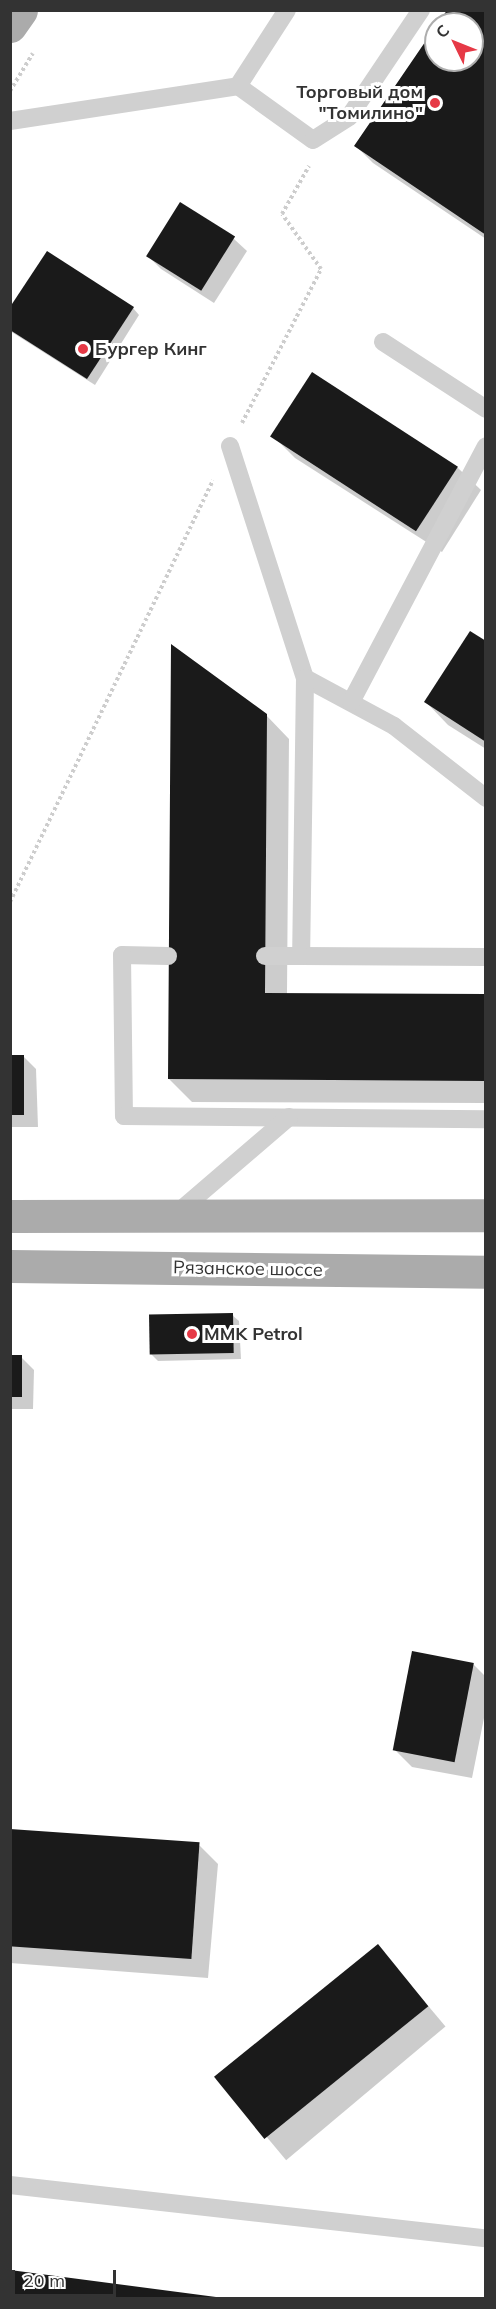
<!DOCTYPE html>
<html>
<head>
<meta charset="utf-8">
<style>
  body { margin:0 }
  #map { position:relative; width:496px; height:2309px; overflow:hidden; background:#fff; font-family:Mulish,sans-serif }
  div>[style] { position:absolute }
  .shadow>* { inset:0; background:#0003; transform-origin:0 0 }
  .building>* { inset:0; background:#1a1a1a; transform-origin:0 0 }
  .path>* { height:4px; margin-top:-2px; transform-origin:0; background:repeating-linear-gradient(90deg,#cdcdcd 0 3px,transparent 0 6px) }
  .lane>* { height:18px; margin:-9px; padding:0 9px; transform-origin:9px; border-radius:9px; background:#d0d0d0 }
  .primary>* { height:33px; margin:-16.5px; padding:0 16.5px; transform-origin:16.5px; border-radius:16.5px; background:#ababab }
  .dots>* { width:16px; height:16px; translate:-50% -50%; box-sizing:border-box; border:3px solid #fff; border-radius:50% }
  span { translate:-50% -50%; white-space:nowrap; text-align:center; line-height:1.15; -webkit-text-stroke:6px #fff; paint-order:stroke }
  .poi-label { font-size:18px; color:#333; font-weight:700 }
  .right { translate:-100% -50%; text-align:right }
  .left { translate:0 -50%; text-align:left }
  .street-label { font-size:18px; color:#333 }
  .frame { position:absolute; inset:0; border:12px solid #333; pointer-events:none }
  .north { position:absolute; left:424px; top:12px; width:60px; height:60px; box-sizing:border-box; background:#fff; border:2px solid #adadad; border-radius:50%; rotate:313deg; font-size:16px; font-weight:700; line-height:24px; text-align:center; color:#333 }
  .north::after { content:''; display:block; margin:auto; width:21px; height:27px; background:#e63946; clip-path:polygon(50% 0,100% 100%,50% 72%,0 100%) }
  .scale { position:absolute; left:12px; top:2270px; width:104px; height:27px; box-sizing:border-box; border:3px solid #333; border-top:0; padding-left:8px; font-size:18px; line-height:21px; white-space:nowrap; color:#333; -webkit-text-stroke:4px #fff; paint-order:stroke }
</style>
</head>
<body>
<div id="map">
  <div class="shadow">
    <i style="clip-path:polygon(486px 10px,486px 239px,373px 163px,356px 146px,436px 29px,436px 60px,472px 60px,472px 24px,439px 24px)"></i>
    <i style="clip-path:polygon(234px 239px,247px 251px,214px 303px,161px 269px,148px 256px)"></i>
    <i style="clip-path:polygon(133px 308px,139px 315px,95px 385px,10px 331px,10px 310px)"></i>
    <i style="clip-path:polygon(312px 374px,458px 468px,481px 490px,442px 552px,295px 458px,272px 435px)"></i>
    <i style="clip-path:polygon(486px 642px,486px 749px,448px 725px,426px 702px)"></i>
    <i style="clip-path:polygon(266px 715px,289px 739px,287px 994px,486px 995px,486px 1103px,192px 1102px,169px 1079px)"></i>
    <i style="clip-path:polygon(10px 1056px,23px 1056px,36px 1069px,38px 1127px,10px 1127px)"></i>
    <i style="clip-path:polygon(232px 1315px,239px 1321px,241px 1359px,158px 1361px,151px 1354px)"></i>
    <i style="clip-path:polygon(10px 1357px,21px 1357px,34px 1370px,33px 1409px,10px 1409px)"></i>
    <i style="clip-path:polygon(473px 1664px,486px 1677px,486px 1708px,472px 1778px,412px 1767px,395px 1750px)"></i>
    <i style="clip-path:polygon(10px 1831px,198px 1844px,218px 1864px,208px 1978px,10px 1963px)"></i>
    <i style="left:378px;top:1946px;width:105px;height:208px;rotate:50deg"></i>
    <i style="clip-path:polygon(10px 2271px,215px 2298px,10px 2298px)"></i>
  </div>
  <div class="building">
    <i style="clip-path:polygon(447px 10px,486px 10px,486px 235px,354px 146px,436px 26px,436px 60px,472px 60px,472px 24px,438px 24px)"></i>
    <i style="left:180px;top:202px;width:65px;height:64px;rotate:32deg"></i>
    <i style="clip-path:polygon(47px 251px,134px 307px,87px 379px,10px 330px,10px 307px)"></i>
    <i style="left:312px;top:372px;width:174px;height:77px;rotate:33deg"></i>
    <i style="clip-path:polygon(470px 631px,486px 641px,486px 742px,424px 702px)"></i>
    <i style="clip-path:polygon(171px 644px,267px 714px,265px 993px,486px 994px,486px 1081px,168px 1079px)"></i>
    <i style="left:10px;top:1055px;width:14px;height:60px"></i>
    <i style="left:233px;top:1313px;width:40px;height:84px;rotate:89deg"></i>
    <i style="left:10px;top:1355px;width:12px;height:42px"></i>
    <i style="left:412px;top:1651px;width:63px;height:101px;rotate:11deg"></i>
    <i style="left:10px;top:1829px;width:190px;height:117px;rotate:4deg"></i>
    <i style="left:378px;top:1944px;width:80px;height:211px;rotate:51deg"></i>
    <i style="clip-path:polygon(10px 2270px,216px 2297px,216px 2298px,10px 2298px)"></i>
  </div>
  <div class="path">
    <i style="left:10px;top:91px;width:44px;rotate:-58.8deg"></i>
    <i style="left:242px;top:423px;width:173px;rotate:-62.8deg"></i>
    <i style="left:321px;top:269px;width:67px;rotate:-125.3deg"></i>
    <i style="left:282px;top:214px;width:55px;rotate:-60.6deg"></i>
    <i style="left:10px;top:902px;width:468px;rotate:-64.3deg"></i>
  </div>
  <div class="lane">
    <i style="left:238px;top:86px;width:90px;rotate:-57.2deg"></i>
    <i style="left:10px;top:121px;width:231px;rotate:-8.7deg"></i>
    <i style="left:238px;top:86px;width:92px;rotate:35.8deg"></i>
    <i style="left:313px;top:140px;width:43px;rotate:-32.6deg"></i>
    <i style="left:349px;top:117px;width:129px;rotate:-56.1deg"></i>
    <i style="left:383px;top:342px;width:123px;rotate:33deg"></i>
    <i style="left:230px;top:446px;width:244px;rotate:72.1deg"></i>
    <i style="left:305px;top:678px;width:101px;rotate:28.3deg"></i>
    <i style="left:394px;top:726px;width:117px;rotate:38deg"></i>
    <i style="left:305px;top:678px;width:278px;rotate:90.8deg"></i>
    <i style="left:301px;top:956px;width:185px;rotate:0.3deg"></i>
    <i style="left:351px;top:702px;width:289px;rotate:-62.2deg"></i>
    <i style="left:168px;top:956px;width:46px;rotate:-178.8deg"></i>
    <i style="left:122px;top:955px;width:161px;rotate:89.3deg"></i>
    <i style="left:124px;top:1116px;width:362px;rotate:0.5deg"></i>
    <i style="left:265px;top:956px;width:36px"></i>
    <i style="left:176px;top:1214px;width:149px;rotate:-40.6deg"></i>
    <i style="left:10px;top:2185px;width:479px;rotate:6.4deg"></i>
  </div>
  <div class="primary">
    <i style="left:10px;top:26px;width:19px;rotate:-55deg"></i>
    <i style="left:10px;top:1216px;width:476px;rotate:-0.1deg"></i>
    <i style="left:10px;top:1266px;width:476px;rotate:0.7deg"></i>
  </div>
  <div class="dots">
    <i style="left:435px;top:103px;background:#e63946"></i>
    <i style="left:83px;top:349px;background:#e63946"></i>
    <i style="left:192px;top:1334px;background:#e63946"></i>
  </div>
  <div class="poi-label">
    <span class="right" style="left:423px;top:103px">Торговый дом<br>"Томилино"</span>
    <span class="left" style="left:95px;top:349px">Бургер Кинг</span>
    <span class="left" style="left:204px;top:1334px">MMK Petrol</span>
  </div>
  <div class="street-label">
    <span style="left:248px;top:1269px;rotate:1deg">Рязанское шоссе</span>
  </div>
  <div class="frame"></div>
  <div class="north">С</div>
  <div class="scale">20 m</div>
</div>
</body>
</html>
